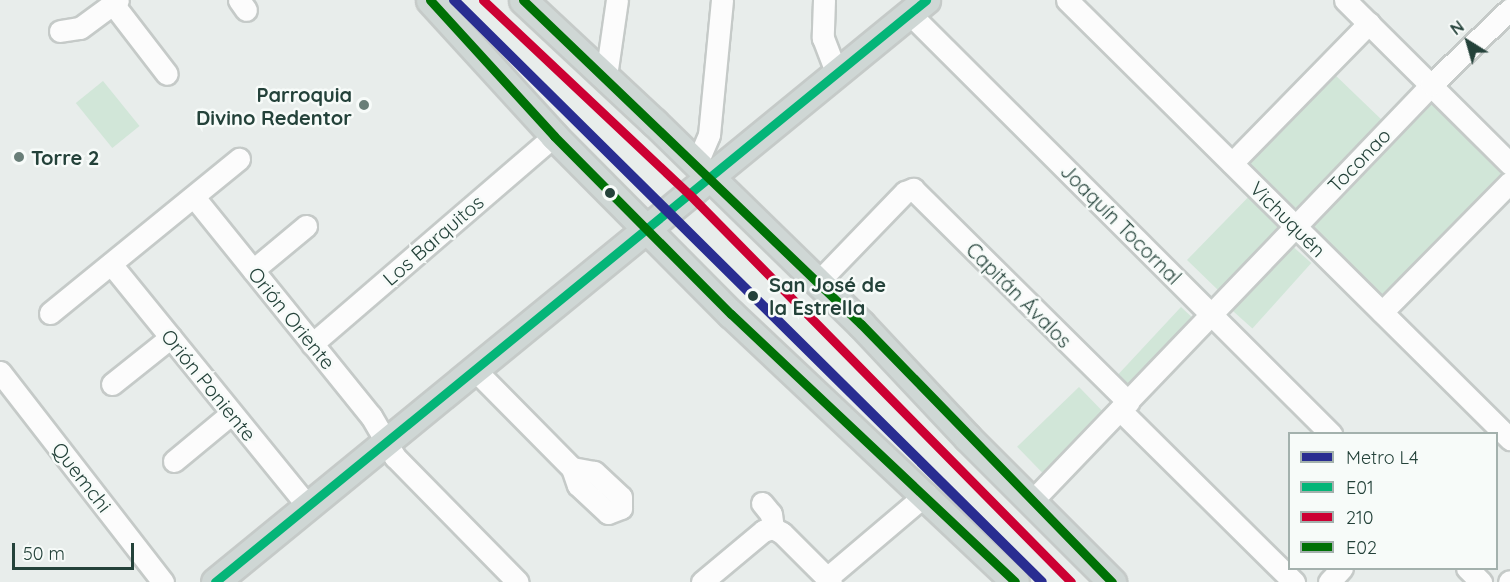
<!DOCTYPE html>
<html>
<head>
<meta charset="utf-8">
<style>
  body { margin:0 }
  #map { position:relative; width:1510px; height:582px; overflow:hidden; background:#e8edeb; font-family:Quicksand,sans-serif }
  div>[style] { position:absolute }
  .green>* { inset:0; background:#d1e6d8; transform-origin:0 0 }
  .roads { filter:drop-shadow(2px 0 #c5cac8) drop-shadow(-2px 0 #c5cac8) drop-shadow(0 2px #c5cac8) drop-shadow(0 -2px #c5cac8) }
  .minor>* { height:21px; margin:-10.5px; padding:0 10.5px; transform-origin:10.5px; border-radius:10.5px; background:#fcfcfc }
  .major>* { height:27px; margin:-13.5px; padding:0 13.5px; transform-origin:13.5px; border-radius:13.5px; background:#cfd7d5 }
  .bus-1>* { height:9px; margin:-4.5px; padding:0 4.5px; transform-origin:4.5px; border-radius:4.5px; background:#04b578 }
  .bus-2>* { height:9px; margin:-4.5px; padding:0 4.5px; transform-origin:4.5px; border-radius:4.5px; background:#c03 }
  .bus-3>* { height:9px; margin:-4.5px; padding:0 4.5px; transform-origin:4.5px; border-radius:4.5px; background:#007106 }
  .metro-1>* { height:10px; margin:-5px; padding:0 5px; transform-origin:5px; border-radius:5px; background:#292d91 }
  .dots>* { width:16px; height:16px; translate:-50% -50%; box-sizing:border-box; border:3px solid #f7fbf9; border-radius:50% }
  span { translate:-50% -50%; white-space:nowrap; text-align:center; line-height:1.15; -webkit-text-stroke:5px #f7fbf9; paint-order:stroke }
  .poi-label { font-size:20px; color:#24423a; font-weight:700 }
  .right { translate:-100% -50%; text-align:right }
  .left { translate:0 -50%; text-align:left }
  .street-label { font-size:20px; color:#24423a }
  .stop-label { font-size:20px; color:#24423a; font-weight:700 }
  .legend { position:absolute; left:1288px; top:432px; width:210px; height:138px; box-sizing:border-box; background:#f7fbf9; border:2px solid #a3b1ad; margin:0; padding:8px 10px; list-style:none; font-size:18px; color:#24423a }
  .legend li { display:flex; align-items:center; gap:12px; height:30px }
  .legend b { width:30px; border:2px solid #a3b1ad }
  .north { position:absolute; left:1438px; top:12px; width:60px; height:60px; -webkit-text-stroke:4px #f7fbf9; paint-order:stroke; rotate:323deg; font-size:16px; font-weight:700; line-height:24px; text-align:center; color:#24423a }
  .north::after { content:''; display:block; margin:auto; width:21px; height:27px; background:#24423a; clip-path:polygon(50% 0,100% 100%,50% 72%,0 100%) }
  .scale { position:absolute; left:12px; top:543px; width:122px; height:27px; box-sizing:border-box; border:3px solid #24423a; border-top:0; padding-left:8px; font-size:18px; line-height:21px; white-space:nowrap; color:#24423a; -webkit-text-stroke:4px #f7fbf9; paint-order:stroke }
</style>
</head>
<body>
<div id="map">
  <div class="green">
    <i style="clip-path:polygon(1331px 71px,1384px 122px,1219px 291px,1187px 260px,1262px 183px,1242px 162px)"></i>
    <i style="left:103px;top:81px;width:58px;height:35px;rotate:51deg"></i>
    <i style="left:1430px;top:99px;width:110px;height:177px;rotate:44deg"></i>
    <i style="left:1289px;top:243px;width:30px;height:88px;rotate:42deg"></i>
    <i style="left:1181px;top:307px;width:19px;height:100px;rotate:43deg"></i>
    <i style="left:1079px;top:387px;width:37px;height:86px;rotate:46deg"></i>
  </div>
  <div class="roads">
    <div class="minor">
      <i style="left:239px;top:0;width:12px;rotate:55deg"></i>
      <i style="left:824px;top:0;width:38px;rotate:92deg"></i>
      <i style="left:823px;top:38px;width:40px;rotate:69deg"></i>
      <i style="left:1067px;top:0;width:624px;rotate:44.74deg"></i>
      <i style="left:1345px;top:0;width:233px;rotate:44.8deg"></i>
      <i style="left:113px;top:4px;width:88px;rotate:52.4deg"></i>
      <i style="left:910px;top:14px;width:595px;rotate:44.93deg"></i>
      <i style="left:60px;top:31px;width:20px;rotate:-9deg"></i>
      <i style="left:80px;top:28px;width:47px;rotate:-36.4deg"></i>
      <i style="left:606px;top:76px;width:77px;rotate:-81.8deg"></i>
      <i style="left:697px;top:163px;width:30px;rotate:-67deg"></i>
      <i style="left:709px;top:135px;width:136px;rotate:-84.5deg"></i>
      <i style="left:1232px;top:163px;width:196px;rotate:-45.6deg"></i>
      <i style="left:194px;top:197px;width:282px;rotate:51.1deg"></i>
      <i style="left:371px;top:416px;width:48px;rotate:59.7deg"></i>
      <i style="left:395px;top:457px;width:175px;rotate:45.5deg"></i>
      <i style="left:111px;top:264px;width:312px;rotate:50.9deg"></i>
      <i style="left:253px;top:270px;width:69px;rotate:-39.7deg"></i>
      <i style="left:818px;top:282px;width:125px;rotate:-46deg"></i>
      <i style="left:905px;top:192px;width:9px;rotate:-21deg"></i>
      <i style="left:913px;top:189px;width:303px;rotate:44.7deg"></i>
      <i style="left:1382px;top:312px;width:182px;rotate:-45.4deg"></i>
      <i style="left:50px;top:313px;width:244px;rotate:-39.2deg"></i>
      <i style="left:312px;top:344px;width:319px;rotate:-40.7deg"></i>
      <i style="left:474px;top:369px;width:139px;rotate:45.3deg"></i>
      <i style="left:572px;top:468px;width:18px;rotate:71deg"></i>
      <i style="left:578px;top:485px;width:41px;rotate:43deg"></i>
      <i style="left:608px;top:513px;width:14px;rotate:-21deg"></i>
      <i style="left:621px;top:508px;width:11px;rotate:-90deg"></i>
      <i style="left:621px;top:497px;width:37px;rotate:-137deg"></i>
      <i style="left:594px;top:472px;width:22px;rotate:-170deg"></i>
      <i style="left:0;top:372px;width:266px;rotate:52.2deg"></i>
      <i style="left:112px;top:384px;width:75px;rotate:-38.5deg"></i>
      <i style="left:1120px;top:410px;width:245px;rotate:44.7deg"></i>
      <i style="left:174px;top:461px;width:75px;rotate:-39.6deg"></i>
      <i style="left:1031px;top:502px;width:578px;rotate:-46.19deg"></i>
      <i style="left:1431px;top:85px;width:110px;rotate:-43.9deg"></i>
      <i style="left:762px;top:503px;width:14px;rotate:51deg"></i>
      <i style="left:771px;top:514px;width:14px;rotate:82deg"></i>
      <i style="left:1467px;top:568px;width:20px;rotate:45deg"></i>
      <i style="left:827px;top:578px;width:130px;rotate:-40.3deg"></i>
      <i style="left:702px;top:582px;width:80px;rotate:-39.9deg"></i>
      <i style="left:763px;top:531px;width:10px;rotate:-17deg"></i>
      <i style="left:773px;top:528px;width:10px;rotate:29deg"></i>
      <i style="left:782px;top:533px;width:69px;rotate:45deg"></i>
      <i style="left:1329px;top:582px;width:19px;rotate:-47deg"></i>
      <i style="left:1509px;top:582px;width:1px;rotate:-45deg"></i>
    </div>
    <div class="major">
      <i style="left:430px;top:0;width:184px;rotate:47.6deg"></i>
      <i style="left:554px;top:136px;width:251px;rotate:45.2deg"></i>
      <i style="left:731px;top:314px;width:390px;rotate:43.3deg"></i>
      <i style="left:523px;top:0;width:179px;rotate:43deg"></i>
      <i style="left:654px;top:122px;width:289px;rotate:44.3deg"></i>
      <i style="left:861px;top:324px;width:156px;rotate:46.8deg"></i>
      <i style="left:968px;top:438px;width:204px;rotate:45deg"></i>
      <i style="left:215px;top:582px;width:919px;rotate:-39.3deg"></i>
    </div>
  </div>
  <div class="bus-1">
    <i style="left:215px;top:582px;width:919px;rotate:-39.3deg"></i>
  </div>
  <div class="bus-2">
    <i style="left:483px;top:0;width:284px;rotate:43.3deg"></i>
    <i style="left:690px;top:195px;width:543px;rotate:45.45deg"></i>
  </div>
  <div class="bus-3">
    <i style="left:430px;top:0;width:184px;rotate:47.6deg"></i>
    <i style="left:554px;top:136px;width:251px;rotate:45.2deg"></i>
    <i style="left:731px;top:314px;width:390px;rotate:43.3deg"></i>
    <i style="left:523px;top:0;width:468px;rotate:43.8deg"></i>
    <i style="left:861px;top:324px;width:360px;rotate:45.8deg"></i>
  </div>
  <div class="metro-1">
    <i style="left:454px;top:0;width:827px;rotate:44.71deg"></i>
  </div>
  <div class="dots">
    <i style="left:364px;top:105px;background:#697e78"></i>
    <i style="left:19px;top:157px;background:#697e78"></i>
    <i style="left:610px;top:193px;background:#24423a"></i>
    <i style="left:753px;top:296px;background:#24423a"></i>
  </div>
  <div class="poi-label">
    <span class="right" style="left:352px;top:106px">Parroquia<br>Divino Redentor</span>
    <span class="left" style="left:31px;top:157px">Torre 2</span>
  </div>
  <div class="street-label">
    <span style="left:1359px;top:160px;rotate:-46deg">Toconao</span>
    <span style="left:1288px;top:219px;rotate:45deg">Vichuquén</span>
    <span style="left:1121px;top:224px;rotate:45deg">Joaquín Tocornal</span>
    <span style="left:433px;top:240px;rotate:-41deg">Los Barquitos</span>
    <span style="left:1019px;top:295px;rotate:45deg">Capitán Ávalos</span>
    <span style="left:292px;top:318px;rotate:51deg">Orión Oriente</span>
    <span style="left:209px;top:385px;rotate:51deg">Orión Poniente</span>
    <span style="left:82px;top:477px;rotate:52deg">Quemchi</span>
  </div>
  <div class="stop-label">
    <span class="left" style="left:769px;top:296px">San José de<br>la Estrella</span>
  </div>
  <ul class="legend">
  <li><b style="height:8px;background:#292d91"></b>Metro L4</li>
  <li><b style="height:8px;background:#04b578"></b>E01</li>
  <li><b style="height:8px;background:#c03"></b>210</li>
  <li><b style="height:8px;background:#007106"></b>E02</li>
  </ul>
  <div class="north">N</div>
  <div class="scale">50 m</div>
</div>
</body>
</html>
